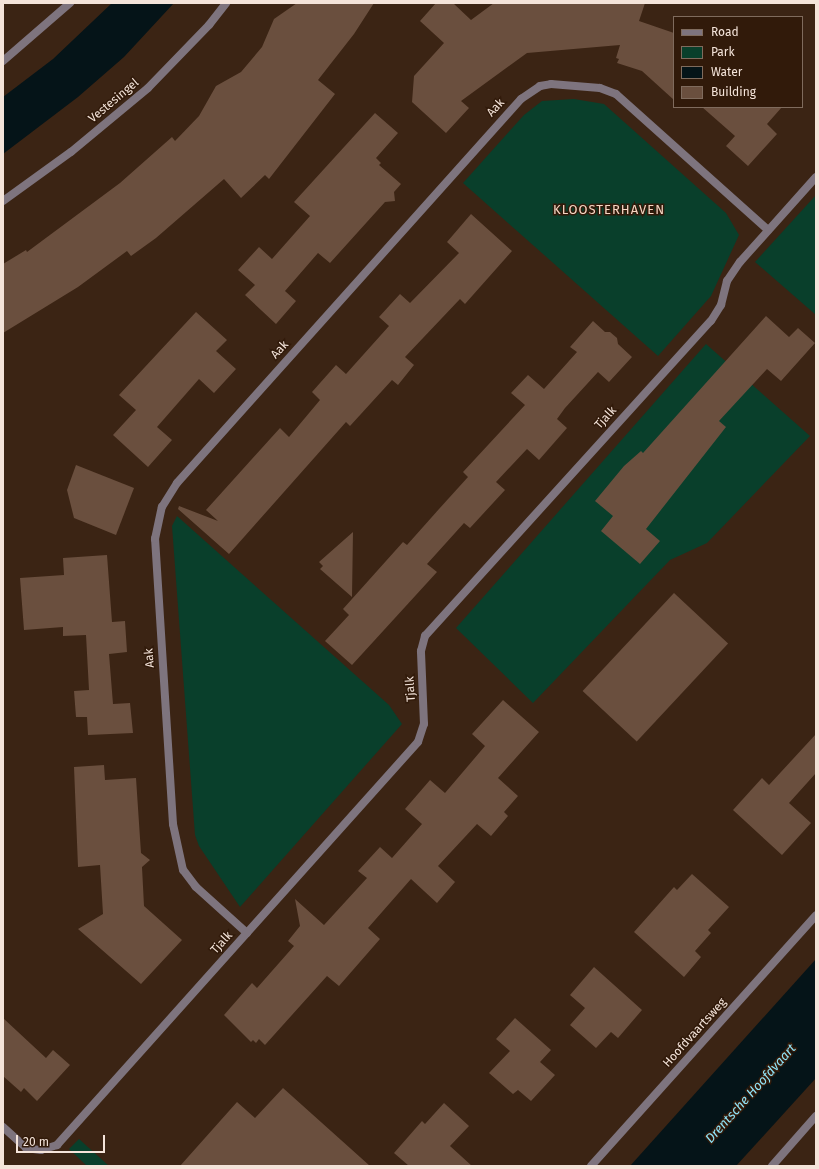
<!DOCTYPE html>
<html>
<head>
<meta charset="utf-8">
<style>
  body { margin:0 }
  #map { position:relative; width:819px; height:1169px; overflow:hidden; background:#3b2414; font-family:"Fira Sans",sans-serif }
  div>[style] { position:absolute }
  .green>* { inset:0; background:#093f2b }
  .water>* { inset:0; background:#051418 }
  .building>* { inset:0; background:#6a4f3e; transform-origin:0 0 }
  .minor>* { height:8px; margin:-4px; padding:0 4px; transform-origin:4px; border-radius:4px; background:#7e747e }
  .tertiary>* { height:8px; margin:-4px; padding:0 4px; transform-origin:4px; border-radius:4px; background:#7e747e }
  span { translate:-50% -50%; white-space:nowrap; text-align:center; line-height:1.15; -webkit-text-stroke:3px #311a0a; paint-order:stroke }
  .street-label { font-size:12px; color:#f4e4da }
  .neighbourhood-label { font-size:13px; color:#f6d7c3; letter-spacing:1px }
  .water-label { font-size:13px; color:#91e6fb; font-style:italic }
  .frame { position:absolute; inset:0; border:4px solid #f4e4da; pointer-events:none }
  .legend { position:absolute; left:673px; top:16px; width:130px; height:92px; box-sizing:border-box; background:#311a0a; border:1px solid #7f6b5d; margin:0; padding:5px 7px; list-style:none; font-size:12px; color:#f4e4da }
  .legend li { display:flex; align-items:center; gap:8px; height:20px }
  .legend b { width:20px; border:1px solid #7f6b5d }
  .scale { position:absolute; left:16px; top:1135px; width:89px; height:18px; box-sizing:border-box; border:2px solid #f4e4da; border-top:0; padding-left:5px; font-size:12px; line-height:14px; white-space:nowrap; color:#f4e4da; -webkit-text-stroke:3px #311a0a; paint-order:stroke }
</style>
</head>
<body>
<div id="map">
  <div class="green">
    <i style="clip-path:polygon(574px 99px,604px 104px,726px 213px,739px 235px,711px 296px,658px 356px,463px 183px,524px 115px,542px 101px)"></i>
    <i style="clip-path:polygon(816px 195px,816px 315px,755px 262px)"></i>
    <i style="clip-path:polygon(706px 344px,810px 436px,707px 543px,670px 560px,533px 703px,456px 628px)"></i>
    <i style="clip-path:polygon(177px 516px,389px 705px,402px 724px,240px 907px,199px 846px,195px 835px,172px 526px)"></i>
    <i style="clip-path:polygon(79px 1139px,109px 1166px,87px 1166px,69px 1149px)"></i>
  </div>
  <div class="water">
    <i style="clip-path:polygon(112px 3px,174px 3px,124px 57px,78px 97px,3px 154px,3px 97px,53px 59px)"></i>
    <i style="clip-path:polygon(816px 959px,816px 1078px,736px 1166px,630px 1166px)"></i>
  </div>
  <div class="building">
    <i style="clip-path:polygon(297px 3px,374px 3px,354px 34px,318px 80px,335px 94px,269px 179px,265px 175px,241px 198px,224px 179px,156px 238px,131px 256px,127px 251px,78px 287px,3px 333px,3px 264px,26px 250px,27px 252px,120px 183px,172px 137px,175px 141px,199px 116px,216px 86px,241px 72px,262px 47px,274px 19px)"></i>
    <i style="clip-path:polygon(436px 3px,453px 3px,471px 20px,494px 3px,645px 3px,639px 21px,674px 33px,674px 100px,642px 71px,617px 63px,619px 59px,616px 58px,620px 45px,527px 53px,461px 101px,469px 108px,446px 133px,412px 102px,414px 76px,444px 43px,420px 21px)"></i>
    <i style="clip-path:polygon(702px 107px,782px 107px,767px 124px,777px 134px,748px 166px,726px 146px,735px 136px)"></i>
    <i style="clip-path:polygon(375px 113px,398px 133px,376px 158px,381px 163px,379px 165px,401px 184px,394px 192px,395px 201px,385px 202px,330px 263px,318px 253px,285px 291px,296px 301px,276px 324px,245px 295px,255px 285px,238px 270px,259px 247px,272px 259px,310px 216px,294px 202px)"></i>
    <i style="clip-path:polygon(471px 214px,512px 251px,465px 304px,460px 299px,405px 357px,414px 365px,398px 385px,392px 380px,350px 426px,346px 422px,229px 554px,178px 509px,179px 506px,218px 521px,206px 510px,280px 428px,289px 437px,320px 400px,312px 392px,336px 365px,346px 374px,389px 326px,379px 317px,400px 294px,410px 303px,459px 253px,447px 242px)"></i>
    <i style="clip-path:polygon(196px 312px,227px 340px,216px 351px,236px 369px,214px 393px,199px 379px,157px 427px,172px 440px,148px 467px,113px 435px,136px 410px,119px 395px)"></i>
    <i style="clip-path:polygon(766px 316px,789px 337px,798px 328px,815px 343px,781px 381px,767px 369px,719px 421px,726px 427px,646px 529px,660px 541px,640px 564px,601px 531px,613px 516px,595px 501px,624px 466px,641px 451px,643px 453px)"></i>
    <i style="clip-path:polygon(593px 321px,605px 332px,610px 332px,617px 338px,618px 344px,632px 357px,609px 382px,598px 372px,565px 408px,557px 419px,567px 428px,539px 460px,527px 449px,496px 482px,505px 490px,470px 528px,464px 523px,427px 564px,437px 572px,352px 665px,325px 641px,349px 615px,343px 609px,403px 542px,407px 545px,439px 509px,468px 477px,463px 472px,525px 405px,511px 393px,528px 375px,544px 389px,577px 352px,570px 347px)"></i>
    <i style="clip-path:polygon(76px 465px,134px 488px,116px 535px,74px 518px,67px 490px)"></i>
    <i style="clip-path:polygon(353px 532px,352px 597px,320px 569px,323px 566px,319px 562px)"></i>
    <i style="clip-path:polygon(107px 555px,112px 622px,125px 621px,127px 652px,109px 654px,113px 704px,130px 703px,133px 733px,88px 735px,87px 717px,76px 717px,74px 691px,89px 690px,86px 635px,63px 636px,63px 627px,24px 630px,20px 578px,64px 575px,63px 558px)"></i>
    <i style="left:674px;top:593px;width:74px;height:134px;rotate:43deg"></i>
    <i style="clip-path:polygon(503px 700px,539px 732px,498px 778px,518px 796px,504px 812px,508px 816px,491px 836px,477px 824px,438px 866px,455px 882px,437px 903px,411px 879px,368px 928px,380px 939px,339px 986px,327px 976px,265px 1045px,259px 1039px,256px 1043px,253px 1040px,251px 1042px,224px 1015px,252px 983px,257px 988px,294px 946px,288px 941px,300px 926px,295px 899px,324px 925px,367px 878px,358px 871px,380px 847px,392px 858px,422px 824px,405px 809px,430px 780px,445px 793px,485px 746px,472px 734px)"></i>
    <i style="clip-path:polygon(816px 734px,816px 773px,789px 803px,811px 823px,782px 855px,733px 810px,762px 778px,769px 785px)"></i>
    <i style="clip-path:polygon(104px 765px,105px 780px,136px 778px,141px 853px,150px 860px,142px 867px,144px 906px,182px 940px,141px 984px,78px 929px,103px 914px,100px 865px,78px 867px,74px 767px)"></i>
    <i style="clip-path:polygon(692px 874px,729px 907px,708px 930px,711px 933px,695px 951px,701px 957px,684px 977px,634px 932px,674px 887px,677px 890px)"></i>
    <i style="clip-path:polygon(594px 967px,642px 1010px,618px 1038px,611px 1032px,596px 1048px,570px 1025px,585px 1008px,570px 995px)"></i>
    <i style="clip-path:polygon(3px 1018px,46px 1058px,53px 1050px,70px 1065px,37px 1101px,24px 1088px,21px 1092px,3px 1076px)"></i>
    <i style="clip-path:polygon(515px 1018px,551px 1050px,540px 1062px,555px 1075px,531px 1101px,518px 1090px,513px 1094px,489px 1073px,510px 1051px,496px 1039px)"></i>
    <i style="clip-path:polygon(283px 1088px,370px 1166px,180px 1166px,237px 1102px,255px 1118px)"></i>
    <i style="clip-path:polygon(444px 1103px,469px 1126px,450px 1146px,472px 1166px,409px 1166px,394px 1153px,422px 1121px,425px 1124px)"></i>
  </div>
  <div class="minor">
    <i style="left:3px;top:61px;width:89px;rotate:-40.9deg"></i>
    <i style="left:247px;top:933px;width:69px;rotate:-138deg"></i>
    <i style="left:196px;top:887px;width:21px;rotate:-127deg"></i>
    <i style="left:183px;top:870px;width:47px;rotate:-102.3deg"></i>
    <i style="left:173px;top:824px;width:286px;rotate:-93.6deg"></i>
    <i style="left:155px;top:539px;width:33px;rotate:-78deg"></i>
    <i style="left:162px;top:507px;width:28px;rotate:-58deg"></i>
    <i style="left:177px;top:483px;width:516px;rotate:-48.14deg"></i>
    <i style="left:521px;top:99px;width:23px;rotate:-34deg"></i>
    <i style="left:540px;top:86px;width:11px;rotate:-10deg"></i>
    <i style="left:551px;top:84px;width:49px;rotate:4.7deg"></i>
    <i style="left:600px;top:88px;width:17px;rotate:21deg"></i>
    <i style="left:616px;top:94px;width:204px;rotate:41.8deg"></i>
    <i style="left:3px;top:1127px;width:31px;rotate:42deg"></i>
    <i style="left:26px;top:1148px;width:15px;rotate:8deg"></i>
    <i style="left:41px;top:1150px;width:17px;rotate:-17deg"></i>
    <i style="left:57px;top:1145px;width:541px;rotate:-48.15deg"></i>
    <i style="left:418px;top:742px;width:19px;rotate:-72deg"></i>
    <i style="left:424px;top:724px;width:73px;rotate:-92.4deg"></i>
    <i style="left:421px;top:651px;width:16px;rotate:-75deg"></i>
    <i style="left:425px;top:636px;width:425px;rotate:-47.8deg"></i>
    <i style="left:711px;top:321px;width:19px;rotate:-58deg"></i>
    <i style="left:721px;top:305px;width:25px;rotate:-76deg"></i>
    <i style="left:727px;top:281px;width:23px;rotate:-56deg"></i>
    <i style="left:740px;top:262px;width:114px;rotate:-48.2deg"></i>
    <i style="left:591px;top:1166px;width:337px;rotate:-48.1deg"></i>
    <i style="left:772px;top:1166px;width:67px;rotate:-48.7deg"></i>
  </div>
  <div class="tertiary">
    <i style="left:3px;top:201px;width:84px;rotate:-35.8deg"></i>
    <i style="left:71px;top:152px;width:100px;rotate:-39.7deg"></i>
    <i style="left:148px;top:88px;width:88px;rotate:-45.9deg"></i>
    <i style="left:209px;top:25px;width:28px;rotate:-52deg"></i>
  </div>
  <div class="street-label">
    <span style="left:114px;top:101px;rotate:-40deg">Vestesingel</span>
    <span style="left:496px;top:108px;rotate:-48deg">Aak</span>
    <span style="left:280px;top:350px;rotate:-48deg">Aak</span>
    <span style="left:606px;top:418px;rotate:-48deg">Tjalk</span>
    <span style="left:150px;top:658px;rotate:-94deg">Aak</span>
    <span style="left:411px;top:689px;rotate:-94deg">Tjalk</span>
    <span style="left:222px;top:943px;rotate:-48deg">Tjalk</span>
    <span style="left:695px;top:1033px;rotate:-48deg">Hoofdvaartsweg</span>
  </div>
  <div class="neighbourhood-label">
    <span style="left:609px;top:210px">KLOOSTERHAVEN</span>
  </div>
  <div class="water-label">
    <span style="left:751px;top:1094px;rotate:-48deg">Drentsche Hoofdvaart</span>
  </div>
  <div class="frame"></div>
  <ul class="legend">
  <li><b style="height:5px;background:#7e747e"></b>Road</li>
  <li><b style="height:11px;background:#093f2b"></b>Park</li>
  <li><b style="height:11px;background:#051418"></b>Water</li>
  <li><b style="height:11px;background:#6a4f3e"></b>Building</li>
  </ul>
  <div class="scale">20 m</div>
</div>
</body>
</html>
